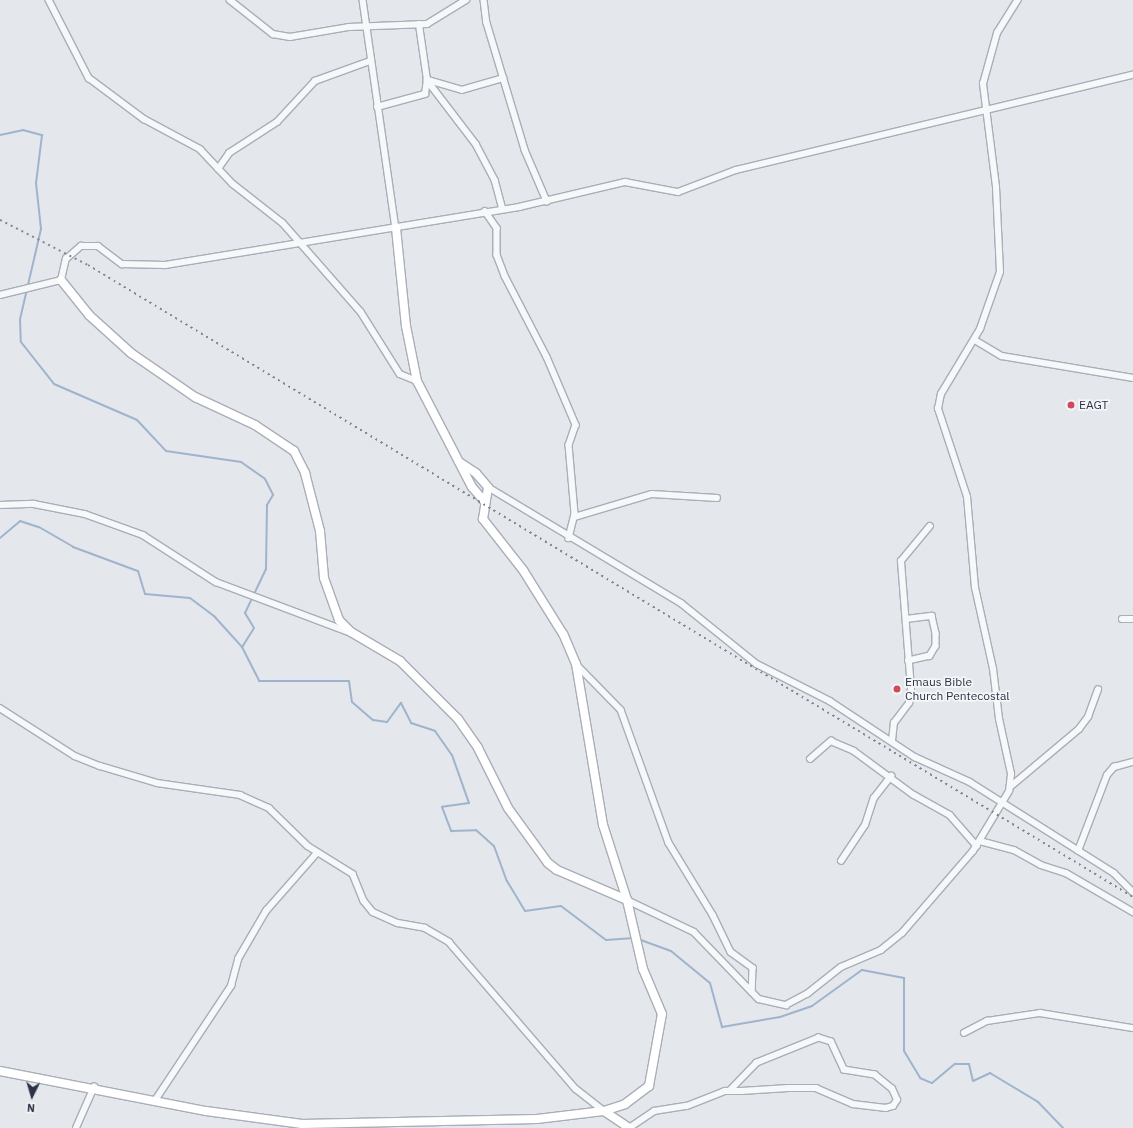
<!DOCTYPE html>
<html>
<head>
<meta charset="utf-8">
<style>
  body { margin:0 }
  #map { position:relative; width:1133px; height:1128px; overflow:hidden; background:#e4e7ec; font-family:"IBM Plex Sans",sans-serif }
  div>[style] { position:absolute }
  .stream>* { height:2px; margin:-1px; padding:0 1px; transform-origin:1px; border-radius:1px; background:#9fb4cc }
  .roads { filter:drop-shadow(1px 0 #a9aeb7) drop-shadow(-1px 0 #a9aeb7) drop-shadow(0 1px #a9aeb7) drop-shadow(0 -1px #a9aeb7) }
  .street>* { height:5.5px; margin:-2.75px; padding:0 2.75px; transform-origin:2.75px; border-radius:2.75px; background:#f7f8fa }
  .secondary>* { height:8px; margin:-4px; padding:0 4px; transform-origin:4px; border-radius:4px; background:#fff }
  .rail>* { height:2px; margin-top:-1px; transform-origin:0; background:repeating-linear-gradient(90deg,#7d8696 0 2px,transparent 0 6px) }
  .dots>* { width:11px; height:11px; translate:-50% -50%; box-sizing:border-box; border:2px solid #f4f6f9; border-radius:50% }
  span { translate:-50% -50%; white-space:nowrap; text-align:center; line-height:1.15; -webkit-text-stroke:3.5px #f4f6f9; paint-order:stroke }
  .poi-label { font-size:12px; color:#2b3445 }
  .left { translate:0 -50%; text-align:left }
  .north { position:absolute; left:12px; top:1076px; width:40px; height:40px; -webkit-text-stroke:3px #f4f6f9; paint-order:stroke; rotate:185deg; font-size:11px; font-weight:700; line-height:16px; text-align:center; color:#2b3445 }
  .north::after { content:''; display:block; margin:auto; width:14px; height:18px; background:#2b3445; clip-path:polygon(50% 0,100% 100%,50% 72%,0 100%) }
</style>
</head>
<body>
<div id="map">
  <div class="stream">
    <i style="left:0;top:135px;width:24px;rotate:-12deg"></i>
    <i style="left:23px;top:130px;width:20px;rotate:15deg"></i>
    <i style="left:42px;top:135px;width:48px;rotate:97.1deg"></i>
    <i style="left:36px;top:183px;width:46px;rotate:83.8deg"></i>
    <i style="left:41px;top:229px;width:92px;rotate:103.1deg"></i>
    <i style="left:20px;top:319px;width:23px;rotate:88deg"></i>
    <i style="left:21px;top:342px;width:53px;rotate:51.8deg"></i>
    <i style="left:54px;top:384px;width:90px;rotate:23.4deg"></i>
    <i style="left:137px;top:420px;width:42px;rotate:46.9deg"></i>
    <i style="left:166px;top:451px;width:76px;rotate:8.3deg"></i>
    <i style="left:241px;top:462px;width:29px;rotate:35deg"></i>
    <i style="left:265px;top:479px;width:18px;rotate:63deg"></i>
    <i style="left:273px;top:495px;width:12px;rotate:121deg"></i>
    <i style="left:267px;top:505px;width:64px;rotate:90.9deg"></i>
    <i style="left:266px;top:569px;width:49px;rotate:115.5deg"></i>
    <i style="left:245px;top:613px;width:17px;rotate:59deg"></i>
    <i style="left:254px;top:628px;width:22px;rotate:122deg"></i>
    <i style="left:0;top:538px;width:26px;rotate:-40deg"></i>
    <i style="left:20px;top:521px;width:20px;rotate:18deg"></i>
    <i style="left:39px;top:527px;width:39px;rotate:30deg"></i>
    <i style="left:73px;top:547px;width:69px;rotate:20.3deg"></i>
    <i style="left:138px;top:571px;width:24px;rotate:73deg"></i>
    <i style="left:145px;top:594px;width:45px;rotate:5.1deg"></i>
    <i style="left:190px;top:598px;width:30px;rotate:37deg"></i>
    <i style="left:214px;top:616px;width:42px;rotate:47.9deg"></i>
    <i style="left:242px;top:647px;width:38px;rotate:63deg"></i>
    <i style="left:259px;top:681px;width:90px"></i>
    <i style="left:349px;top:681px;width:21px;rotate:82deg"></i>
    <i style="left:352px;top:702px;width:28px;rotate:41deg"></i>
    <i style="left:373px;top:720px;width:14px;rotate:8deg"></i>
    <i style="left:387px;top:722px;width:24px;rotate:-54deg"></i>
    <i style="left:401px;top:703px;width:22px;rotate:63deg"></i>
    <i style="left:411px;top:723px;width:25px;rotate:18deg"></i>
    <i style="left:435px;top:731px;width:29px;rotate:55deg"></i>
    <i style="left:452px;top:755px;width:51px;rotate:70.5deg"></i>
    <i style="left:469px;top:803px;width:27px;rotate:172deg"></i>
    <i style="left:442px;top:807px;width:26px;rotate:69deg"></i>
    <i style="left:451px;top:831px;width:25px;rotate:-2deg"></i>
    <i style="left:476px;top:830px;width:24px;rotate:42deg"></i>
    <i style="left:494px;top:846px;width:37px;rotate:70deg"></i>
    <i style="left:507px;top:881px;width:35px;rotate:59deg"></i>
    <i style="left:525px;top:911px;width:36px;rotate:-8deg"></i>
    <i style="left:561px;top:906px;width:56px;rotate:37.1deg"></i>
    <i style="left:606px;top:940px;width:28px;rotate:-4deg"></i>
    <i style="left:638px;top:939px;width:35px;rotate:20deg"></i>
    <i style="left:671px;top:951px;width:50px;rotate:39.4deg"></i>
    <i style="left:710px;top:983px;width:46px;rotate:74.7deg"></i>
    <i style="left:722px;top:1027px;width:59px;rotate:-9.8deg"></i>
    <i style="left:780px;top:1017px;width:34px;rotate:-19deg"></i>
    <i style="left:812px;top:1006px;width:62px;rotate:-35.8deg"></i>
    <i style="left:862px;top:970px;width:43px;rotate:10.8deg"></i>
    <i style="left:904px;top:978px;width:73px;rotate:90deg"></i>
    <i style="left:904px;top:1051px;width:31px;rotate:59deg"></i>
    <i style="left:920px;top:1078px;width:13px;rotate:23deg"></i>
    <i style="left:932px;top:1083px;width:30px;rotate:-40deg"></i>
    <i style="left:955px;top:1064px;width:14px"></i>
    <i style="left:969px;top:1064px;width:17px;rotate:77deg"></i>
    <i style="left:973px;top:1081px;width:19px;rotate:-25deg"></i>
    <i style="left:990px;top:1073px;width:56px;rotate:31.1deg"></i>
    <i style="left:1038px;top:1102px;width:36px;rotate:46deg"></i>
  </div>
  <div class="roads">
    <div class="street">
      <i style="left:49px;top:0;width:88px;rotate:62.9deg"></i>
      <i style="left:89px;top:78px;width:69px;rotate:36.7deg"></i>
      <i style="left:144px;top:119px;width:64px;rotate:28.2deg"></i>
      <i style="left:200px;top:149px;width:48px;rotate:46.7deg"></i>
      <i style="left:233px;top:184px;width:63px;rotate:38deg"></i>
      <i style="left:283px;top:223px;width:118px;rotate:48.8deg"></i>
      <i style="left:361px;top:312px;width:73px;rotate:57.8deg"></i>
      <i style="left:400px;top:374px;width:18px;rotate:22deg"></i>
      <i style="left:230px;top:0;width:55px;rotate:38.3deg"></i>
      <i style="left:273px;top:34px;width:17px;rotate:10deg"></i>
      <i style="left:290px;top:37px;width:60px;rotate:-9.6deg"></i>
      <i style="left:349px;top:27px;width:78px;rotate:-2.2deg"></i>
      <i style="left:427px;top:24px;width:46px;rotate:-31.6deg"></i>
      <i style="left:363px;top:0;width:230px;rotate:81.8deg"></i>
      <i style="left:484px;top:0;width:23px;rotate:83deg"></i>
      <i style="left:487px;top:23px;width:133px;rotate:73.3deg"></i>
      <i style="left:525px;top:150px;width:56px;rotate:66.7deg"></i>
      <i style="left:427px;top:80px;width:81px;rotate:52.6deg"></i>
      <i style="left:476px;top:144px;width:41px;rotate:62.2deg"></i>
      <i style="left:495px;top:180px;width:30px;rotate:75deg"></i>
      <i style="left:428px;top:80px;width:35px;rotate:16deg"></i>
      <i style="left:462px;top:90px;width:43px;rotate:-16.3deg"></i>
      <i style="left:377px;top:107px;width:50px;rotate:-15.2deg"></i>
      <i style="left:425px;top:94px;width:14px;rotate:-82deg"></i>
      <i style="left:427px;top:80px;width:56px;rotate:-98.3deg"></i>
      <i style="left:218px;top:169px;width:19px;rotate:-55deg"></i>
      <i style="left:229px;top:153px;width:57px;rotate:-32.9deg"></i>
      <i style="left:277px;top:122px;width:56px;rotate:-47.2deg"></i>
      <i style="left:315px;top:81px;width:59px;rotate:-20deg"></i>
      <i style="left:485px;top:211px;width:21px;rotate:55deg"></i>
      <i style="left:497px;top:228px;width:27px;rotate:90deg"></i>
      <i style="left:497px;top:255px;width:22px;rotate:69deg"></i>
      <i style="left:505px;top:276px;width:91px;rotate:62.6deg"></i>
      <i style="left:547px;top:357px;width:74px;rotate:66.9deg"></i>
      <i style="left:576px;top:425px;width:21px;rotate:109deg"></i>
      <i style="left:569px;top:445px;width:69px;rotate:85deg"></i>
      <i style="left:575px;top:514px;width:25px;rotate:104deg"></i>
      <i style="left:0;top:295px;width:63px;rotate:-13.8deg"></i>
      <i style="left:61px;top:280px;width:22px;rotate:-77deg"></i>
      <i style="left:66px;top:259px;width:20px;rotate:-41deg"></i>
      <i style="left:81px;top:246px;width:17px"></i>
      <i style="left:98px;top:246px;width:30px;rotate:37deg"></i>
      <i style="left:122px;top:264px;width:43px;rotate:1.3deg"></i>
      <i style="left:165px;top:265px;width:359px;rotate:-9.3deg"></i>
      <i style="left:519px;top:207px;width:109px;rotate:-13.3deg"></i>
      <i style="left:625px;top:182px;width:54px;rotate:10.7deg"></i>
      <i style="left:678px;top:192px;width:62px;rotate:-20.8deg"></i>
      <i style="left:736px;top:170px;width:408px;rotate:-13.5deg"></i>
      <i style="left:975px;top:340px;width:31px;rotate:31deg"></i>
      <i style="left:1002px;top:356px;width:133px;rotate:9.5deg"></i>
      <i style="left:488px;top:487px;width:225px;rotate:31deg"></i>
      <i style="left:681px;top:603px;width:97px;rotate:38.8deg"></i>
      <i style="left:757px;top:664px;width:82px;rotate:26.9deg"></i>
      <i style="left:830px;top:701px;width:102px;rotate:33.4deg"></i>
      <i style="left:915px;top:757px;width:60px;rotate:24.4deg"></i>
      <i style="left:970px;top:782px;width:170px;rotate:32.3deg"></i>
      <i style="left:1114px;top:873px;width:27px;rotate:45deg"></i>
      <i style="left:0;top:505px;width:34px;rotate:-2deg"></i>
      <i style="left:34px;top:504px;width:52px;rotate:11.1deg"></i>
      <i style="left:85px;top:514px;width:62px;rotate:19.9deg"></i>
      <i style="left:143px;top:535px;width:87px;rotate:32.8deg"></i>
      <i style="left:216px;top:582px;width:142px;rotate:20.6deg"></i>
      <i style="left:575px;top:517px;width:80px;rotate:-16.6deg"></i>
      <i style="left:652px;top:494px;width:65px;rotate:3.5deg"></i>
      <i style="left:906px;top:619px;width:26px;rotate:-7deg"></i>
      <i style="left:932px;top:616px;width:18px;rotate:77deg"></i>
      <i style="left:936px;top:634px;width:12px;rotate:90deg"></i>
      <i style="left:936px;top:646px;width:12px;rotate:121deg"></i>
      <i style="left:930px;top:656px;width:22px;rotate:167deg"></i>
      <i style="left:1122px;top:619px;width:11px"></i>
      <i style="left:576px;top:664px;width:64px;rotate:45.6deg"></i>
      <i style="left:621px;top:710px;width:141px;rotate:70.2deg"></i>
      <i style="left:669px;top:843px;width:84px;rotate:58.6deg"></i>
      <i style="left:713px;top:915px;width:41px;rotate:64.1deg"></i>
      <i style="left:731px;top:952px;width:27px;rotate:36deg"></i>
      <i style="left:753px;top:968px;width:24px;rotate:92deg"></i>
      <i style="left:0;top:708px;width:89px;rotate:32.6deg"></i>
      <i style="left:75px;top:756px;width:27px;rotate:22deg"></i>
      <i style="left:100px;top:766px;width:59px;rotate:16.6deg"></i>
      <i style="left:157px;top:783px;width:84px;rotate:8.2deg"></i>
      <i style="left:240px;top:795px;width:32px;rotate:24deg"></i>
      <i style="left:269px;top:808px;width:54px;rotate:44.3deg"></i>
      <i style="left:308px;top:846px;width:53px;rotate:31.9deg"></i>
      <i style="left:353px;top:874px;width:29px;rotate:68deg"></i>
      <i style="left:364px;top:901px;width:14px;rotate:51deg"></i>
      <i style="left:373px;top:912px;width:27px;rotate:24deg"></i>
      <i style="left:398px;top:923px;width:27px;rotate:10deg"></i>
      <i style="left:425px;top:928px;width:28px;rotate:30deg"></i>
      <i style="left:449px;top:942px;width:194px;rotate:49.2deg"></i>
      <i style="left:576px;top:1089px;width:36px;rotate:38deg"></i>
      <i style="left:892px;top:741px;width:18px;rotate:-84deg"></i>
      <i style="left:894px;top:723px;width:25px;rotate:-53deg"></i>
      <i style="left:909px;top:703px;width:14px;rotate:-82deg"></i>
      <i style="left:911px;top:689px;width:128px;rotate:-94.5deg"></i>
      <i style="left:901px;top:561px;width:45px;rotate:-50.4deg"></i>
      <i style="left:810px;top:759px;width:28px;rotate:-41deg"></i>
      <i style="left:831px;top:741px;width:25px;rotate:23deg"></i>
      <i style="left:854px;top:751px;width:74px;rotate:36.3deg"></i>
      <i style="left:914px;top:795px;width:41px;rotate:29.1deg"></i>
      <i style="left:950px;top:815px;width:41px;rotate:48.9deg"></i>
      <i style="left:1010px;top:787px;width:90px;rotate:-40deg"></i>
      <i style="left:1079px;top:729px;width:15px;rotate:-53deg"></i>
      <i style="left:1088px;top:717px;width:29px;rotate:-70deg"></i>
      <i style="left:980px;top:841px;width:35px;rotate:15deg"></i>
      <i style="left:1014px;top:850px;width:31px;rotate:29deg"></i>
      <i style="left:1041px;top:865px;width:26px;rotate:18deg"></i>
      <i style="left:1066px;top:873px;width:78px;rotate:30.2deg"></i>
      <i style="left:1078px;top:851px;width:81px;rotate:-69.1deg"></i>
      <i style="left:1107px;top:775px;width:11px;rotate:-49deg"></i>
      <i style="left:1114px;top:767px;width:20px;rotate:-15deg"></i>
      <i style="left:841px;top:861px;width:43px;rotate:-56.3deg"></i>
      <i style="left:865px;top:825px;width:28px;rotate:-72deg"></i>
      <i style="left:874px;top:798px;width:28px;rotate:-52deg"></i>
      <i style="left:627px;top:900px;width:74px;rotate:25.5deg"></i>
      <i style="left:694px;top:932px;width:93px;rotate:45.9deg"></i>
      <i style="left:759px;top:999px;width:28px;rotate:13deg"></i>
      <i style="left:786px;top:1005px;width:24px;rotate:-28deg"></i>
      <i style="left:807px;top:994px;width:43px;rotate:-38.5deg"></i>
      <i style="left:841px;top:967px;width:43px;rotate:-23deg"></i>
      <i style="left:881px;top:950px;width:27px;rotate:-39deg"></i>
      <i style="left:902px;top:933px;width:108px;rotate:-49.1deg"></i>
      <i style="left:973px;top:851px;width:70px;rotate:-59deg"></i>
      <i style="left:1009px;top:791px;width:17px;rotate:-83deg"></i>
      <i style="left:1011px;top:774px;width:56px;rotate:-102.3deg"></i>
      <i style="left:999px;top:719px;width:50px;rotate:-96.8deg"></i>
      <i style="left:993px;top:669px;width:83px;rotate:-102.5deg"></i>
      <i style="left:975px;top:588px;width:91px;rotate:-95deg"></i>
      <i style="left:967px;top:497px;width:93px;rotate:-108.2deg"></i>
      <i style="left:938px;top:409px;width:15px;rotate:-79deg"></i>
      <i style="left:941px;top:394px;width:76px;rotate:-59deg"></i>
      <i style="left:980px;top:329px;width:60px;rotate:-70.7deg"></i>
      <i style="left:1000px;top:272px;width:85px;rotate:-92.7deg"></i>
      <i style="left:996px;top:187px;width:104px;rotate:-97.2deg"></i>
      <i style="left:983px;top:84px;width:53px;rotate:-74.6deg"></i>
      <i style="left:997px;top:33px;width:39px;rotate:-58deg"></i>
      <i style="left:964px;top:1033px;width:26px;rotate:-28deg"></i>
      <i style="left:987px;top:1021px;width:54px;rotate:-8.6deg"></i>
      <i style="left:1040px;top:1013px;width:94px;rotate:9.2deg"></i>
      <i style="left:156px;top:1099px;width:136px;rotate:-56.4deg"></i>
      <i style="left:231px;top:986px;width:28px;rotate:-75deg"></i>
      <i style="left:238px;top:959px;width:56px;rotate:-59.7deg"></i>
      <i style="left:266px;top:911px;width:77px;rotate:-48.7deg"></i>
      <i style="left:76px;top:1128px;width:45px;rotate:-66.3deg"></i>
      <i style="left:629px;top:1128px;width:30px;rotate:-34deg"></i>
      <i style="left:654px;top:1111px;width:33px;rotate:-9deg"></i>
      <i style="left:687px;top:1106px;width:41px;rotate:-21.5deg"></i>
      <i style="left:725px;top:1091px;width:16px"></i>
      <i style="left:741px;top:1091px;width:47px;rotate:-3.7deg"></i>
      <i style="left:788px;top:1088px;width:28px"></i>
      <i style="left:816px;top:1088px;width:40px;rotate:23.4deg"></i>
      <i style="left:853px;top:1104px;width:33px;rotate:7deg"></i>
      <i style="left:886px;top:1108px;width:7px;rotate:-16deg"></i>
      <i style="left:893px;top:1106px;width:7px;rotate:-56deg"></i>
      <i style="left:897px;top:1100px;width:12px;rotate:-114deg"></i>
      <i style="left:892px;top:1089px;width:22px;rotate:-141deg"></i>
      <i style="left:875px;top:1075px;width:31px;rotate:-171deg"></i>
      <i style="left:844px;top:1070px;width:31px;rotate:-115deg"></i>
      <i style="left:831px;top:1042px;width:13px;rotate:-162deg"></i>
      <i style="left:819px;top:1038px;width:67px;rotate:158deg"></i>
      <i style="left:757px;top:1063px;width:39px;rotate:134deg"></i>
    </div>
    <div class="secondary">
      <i style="left:396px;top:228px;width:99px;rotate:84.2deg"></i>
      <i style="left:406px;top:326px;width:56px;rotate:78.7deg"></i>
      <i style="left:417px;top:381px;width:119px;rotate:62.6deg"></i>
      <i style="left:472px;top:487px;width:20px;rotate:49deg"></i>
      <i style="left:61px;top:280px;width:45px;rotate:51.3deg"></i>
      <i style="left:89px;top:315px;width:57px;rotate:42.1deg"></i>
      <i style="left:131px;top:353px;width:78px;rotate:34.5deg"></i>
      <i style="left:195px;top:397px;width:66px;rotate:25deg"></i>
      <i style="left:255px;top:425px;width:47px;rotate:33.7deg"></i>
      <i style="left:294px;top:451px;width:25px;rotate:63deg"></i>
      <i style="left:305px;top:473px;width:60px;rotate:75.5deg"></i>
      <i style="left:320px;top:531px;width:47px;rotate:85.1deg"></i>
      <i style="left:324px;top:578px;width:45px;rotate:70.3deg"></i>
      <i style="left:339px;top:620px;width:17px;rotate:45deg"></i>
      <i style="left:351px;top:632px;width:57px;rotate:30.6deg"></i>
      <i style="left:400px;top:661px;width:82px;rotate:45deg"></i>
      <i style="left:458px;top:719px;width:35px;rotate:55deg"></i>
      <i style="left:478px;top:748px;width:67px;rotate:63.4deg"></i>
      <i style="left:508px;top:808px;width:68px;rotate:54deg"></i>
      <i style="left:548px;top:863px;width:11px;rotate:38deg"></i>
      <i style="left:557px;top:870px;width:76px;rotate:23.2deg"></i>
      <i style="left:0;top:1071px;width:210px;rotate:11deg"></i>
      <i style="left:206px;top:1111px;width:97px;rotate:7.7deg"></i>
      <i style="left:302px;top:1124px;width:235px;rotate:-1.2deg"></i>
      <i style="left:537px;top:1119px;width:67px;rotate:-6.8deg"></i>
      <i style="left:604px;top:1111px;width:22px;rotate:-18deg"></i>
      <i style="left:625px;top:1104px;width:30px;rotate:-37deg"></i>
      <i style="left:649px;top:1086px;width:73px;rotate:-79.8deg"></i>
      <i style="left:662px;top:1014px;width:49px;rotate:-112.9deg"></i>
      <i style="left:643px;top:969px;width:71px;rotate:-103.1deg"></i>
      <i style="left:627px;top:900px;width:79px;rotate:-107.7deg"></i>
      <i style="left:603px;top:825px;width:163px;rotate:-99.5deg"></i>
      <i style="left:576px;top:664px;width:33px;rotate:-113deg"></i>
      <i style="left:563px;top:634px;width:75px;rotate:-122deg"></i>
      <i style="left:523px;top:570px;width:65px;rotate:-128.1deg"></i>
      <i style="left:483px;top:519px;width:32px;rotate:-81deg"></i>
      <i style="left:488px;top:487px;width:18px;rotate:-131deg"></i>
      <i style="left:476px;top:473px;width:20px;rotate:-147deg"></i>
      <i style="left:604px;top:1111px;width:30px;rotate:34deg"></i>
    </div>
  </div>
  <div class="rail">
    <i style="left:0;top:220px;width:99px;rotate:27.1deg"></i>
    <i style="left:88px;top:265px;width:1221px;rotate:31.16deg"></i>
  </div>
  <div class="dots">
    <i style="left:1071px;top:405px;background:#d1495b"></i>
    <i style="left:897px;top:689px;background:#d1495b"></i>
  </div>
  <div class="poi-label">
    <span class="left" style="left:1079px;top:405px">EAGT</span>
    <span class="left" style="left:905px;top:689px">Emaus Bible<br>Church Pentecostal</span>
  </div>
  <div class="north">N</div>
</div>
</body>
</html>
